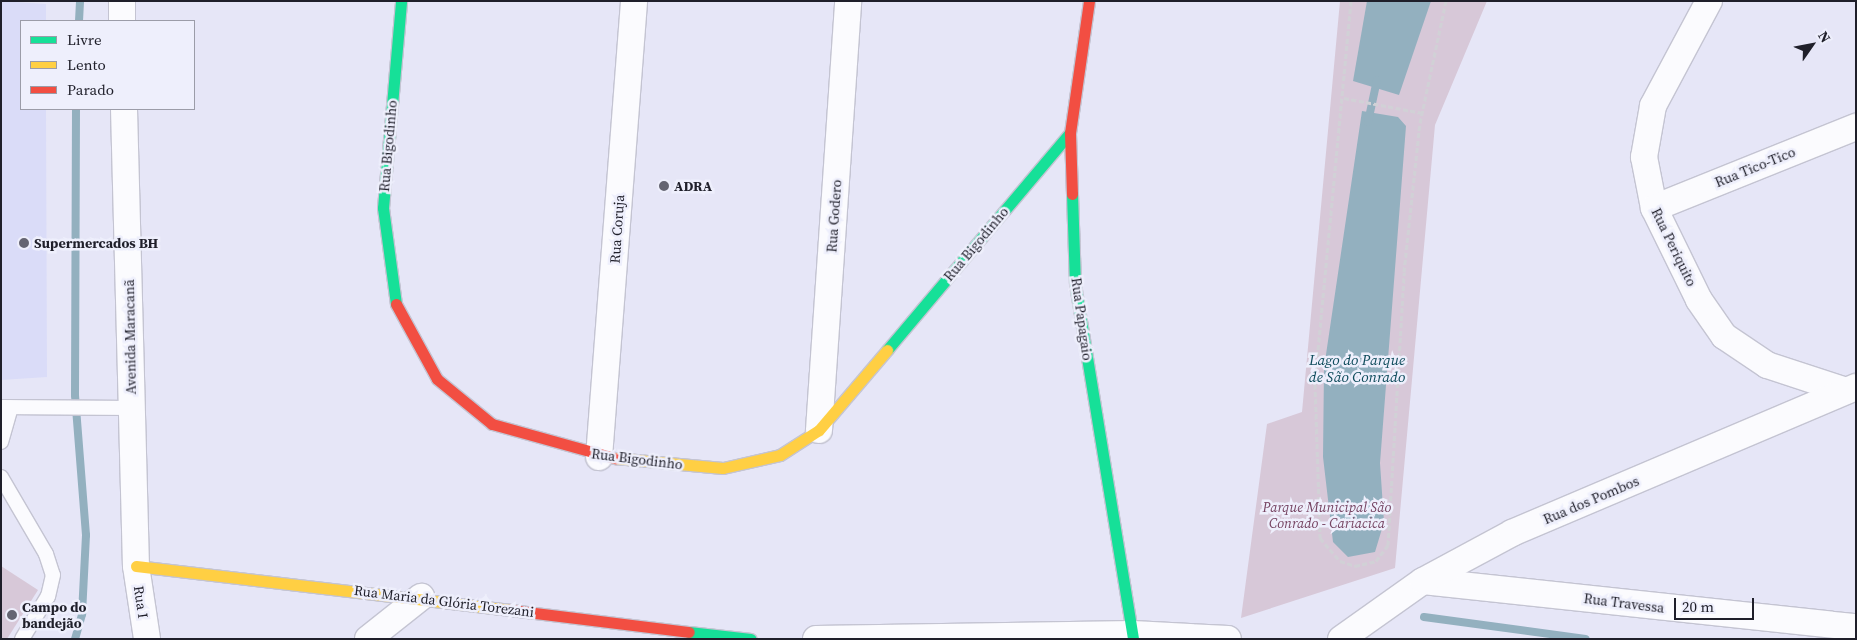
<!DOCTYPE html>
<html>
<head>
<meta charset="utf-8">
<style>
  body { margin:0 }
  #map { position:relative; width:1857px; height:640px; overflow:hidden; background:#e6e6f7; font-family:"Source Serif 4",serif }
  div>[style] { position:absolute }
  .built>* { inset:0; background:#dadcf8 }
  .green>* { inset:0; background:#d7c8d8 }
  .water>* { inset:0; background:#93b0bf }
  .stream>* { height:8px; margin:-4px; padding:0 4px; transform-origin:4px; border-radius:4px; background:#93b0bf }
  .path>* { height:3px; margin-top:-1.5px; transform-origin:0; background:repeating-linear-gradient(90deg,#d1d1d6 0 5px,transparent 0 7.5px) }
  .roads { filter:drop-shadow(1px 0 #c4c4d2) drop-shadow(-1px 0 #c4c4d2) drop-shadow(0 1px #c4c4d2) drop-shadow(0 -1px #c4c4d2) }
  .lane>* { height:14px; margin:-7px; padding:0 7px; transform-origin:7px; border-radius:7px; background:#fbfbfe }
  .street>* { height:26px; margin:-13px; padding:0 13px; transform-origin:13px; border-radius:13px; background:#fbfbfe }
  .fast>* { height:11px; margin:-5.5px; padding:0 5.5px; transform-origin:5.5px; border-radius:5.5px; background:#16e098 }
  .slow>* { height:11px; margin:-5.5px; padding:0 5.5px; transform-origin:5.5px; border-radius:5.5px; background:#ffcf43 }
  .jam>* { height:11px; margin:-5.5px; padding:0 5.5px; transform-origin:5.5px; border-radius:5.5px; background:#f24e42 }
  .dots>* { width:14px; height:14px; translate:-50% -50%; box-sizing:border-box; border:2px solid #eeeffc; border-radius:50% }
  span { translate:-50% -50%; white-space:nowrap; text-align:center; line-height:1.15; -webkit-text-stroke:5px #eeeffc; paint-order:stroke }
  .street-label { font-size:14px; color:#1f1f2a }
  .poi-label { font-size:14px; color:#1f1f2a; font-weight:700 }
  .left { translate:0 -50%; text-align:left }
  .park-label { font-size:14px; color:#764462; font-style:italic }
  .water-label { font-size:15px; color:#0f4c5c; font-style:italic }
  .frame { position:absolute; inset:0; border:2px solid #1f1f2a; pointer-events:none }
  .legend { position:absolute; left:20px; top:20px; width:175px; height:90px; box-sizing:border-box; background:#eeeffc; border:1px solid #9b9ca8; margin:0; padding:6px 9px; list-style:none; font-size:15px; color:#1f1f2a }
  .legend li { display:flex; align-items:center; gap:10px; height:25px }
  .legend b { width:25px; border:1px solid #9b9ca8 }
  .north { position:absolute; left:1787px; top:20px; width:50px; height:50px; -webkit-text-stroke:4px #eeeffc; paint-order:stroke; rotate:57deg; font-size:14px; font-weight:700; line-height:20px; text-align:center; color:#1f1f2a }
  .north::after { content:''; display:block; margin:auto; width:18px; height:22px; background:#1f1f2a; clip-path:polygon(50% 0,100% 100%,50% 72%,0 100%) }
  .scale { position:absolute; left:1674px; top:598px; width:80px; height:22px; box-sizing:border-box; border:2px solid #1f1f2a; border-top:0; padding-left:6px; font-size:15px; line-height:18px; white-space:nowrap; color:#1f1f2a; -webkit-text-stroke:4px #eeeffc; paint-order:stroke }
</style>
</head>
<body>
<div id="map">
  <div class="built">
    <i style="clip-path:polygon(1px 1px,46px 4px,46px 21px,21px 21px,21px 109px,46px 109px,47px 377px,1px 380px)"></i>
  </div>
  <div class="green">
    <i style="clip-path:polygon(1340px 1px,1487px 1px,1435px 125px,1395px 568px,1241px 618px,1267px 424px,1302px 412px)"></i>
    <i style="clip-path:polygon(1px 566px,38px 590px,7px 639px,1px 639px)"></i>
  </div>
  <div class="water">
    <i style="clip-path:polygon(1367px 1px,1431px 1px,1399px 95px,1353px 81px)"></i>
    <i style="clip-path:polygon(1362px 111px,1398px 117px,1406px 126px,1380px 463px,1384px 522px,1375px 552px,1348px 557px,1333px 542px,1323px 457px,1324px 368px)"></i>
  </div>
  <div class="stream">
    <i style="left:79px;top:21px;width:20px;rotate:-87deg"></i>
    <i style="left:1368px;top:122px;width:43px;rotate:-77.9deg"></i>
    <i style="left:1424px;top:617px;width:163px;rotate:7.7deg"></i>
    <i style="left:75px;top:639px;width:26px;rotate:-74deg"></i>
    <i style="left:82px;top:614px;width:79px;rotate:-87.1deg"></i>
    <i style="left:86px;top:535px;width:140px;rotate:-94.5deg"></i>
    <i style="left:75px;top:395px;width:286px;rotate:-89.8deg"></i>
  </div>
  <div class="path">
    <i style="left:1351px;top:1px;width:385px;rotate:95.4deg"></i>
    <i style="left:1315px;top:384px;width:154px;rotate:88.1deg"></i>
    <i style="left:1320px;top:538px;width:30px;rotate:49deg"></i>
    <i style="left:1340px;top:561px;width:16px;rotate:18deg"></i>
    <i style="left:1355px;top:566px;width:22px;rotate:-13deg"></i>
    <i style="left:1376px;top:561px;width:20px;rotate:-53deg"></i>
    <i style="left:1388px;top:545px;width:273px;rotate:-86.6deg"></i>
    <i style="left:1404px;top:272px;width:150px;rotate:-83.9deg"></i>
    <i style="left:1420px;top:123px;width:125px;rotate:-78deg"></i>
    <i style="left:1344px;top:98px;width:80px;rotate:10.8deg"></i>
  </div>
  <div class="roads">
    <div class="lane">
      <i style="left:1px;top:407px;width:131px;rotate:0.4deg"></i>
      <i style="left:1px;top:442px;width:36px;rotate:-74deg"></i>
      <i style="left:1px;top:477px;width:89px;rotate:59.7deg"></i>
      <i style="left:46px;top:554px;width:22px;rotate:72deg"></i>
      <i style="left:53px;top:575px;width:22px;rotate:103deg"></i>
      <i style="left:48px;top:596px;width:50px;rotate:121.2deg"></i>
    </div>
    <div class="street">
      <i style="left:122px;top:1px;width:20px;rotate:90deg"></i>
      <i style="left:1709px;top:1px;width:119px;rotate:118.1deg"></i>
      <i style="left:1653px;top:106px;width:52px;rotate:100deg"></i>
      <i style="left:1644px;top:157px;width:52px;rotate:78.9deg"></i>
      <i style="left:1654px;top:208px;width:102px;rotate:63.9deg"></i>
      <i style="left:1699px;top:300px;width:44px;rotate:55.2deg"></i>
      <i style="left:1724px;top:336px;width:52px;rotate:34deg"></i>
      <i style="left:1767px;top:365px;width:83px;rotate:18.2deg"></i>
      <i style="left:124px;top:109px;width:457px;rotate:88.5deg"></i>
      <i style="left:136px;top:566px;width:74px;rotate:81.4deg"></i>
      <i style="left:1654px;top:208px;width:218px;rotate:-21.9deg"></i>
      <i style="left:819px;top:430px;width:430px;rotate:-86.1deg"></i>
      <i style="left:599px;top:457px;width:457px;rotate:-85.6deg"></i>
      <i style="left:1423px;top:581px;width:435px;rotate:6.1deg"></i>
      <i style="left:368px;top:639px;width:68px;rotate:-38.4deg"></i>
      <i style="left:816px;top:639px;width:317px;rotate:-0.9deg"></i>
      <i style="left:1133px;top:634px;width:95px;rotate:3deg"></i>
      <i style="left:1341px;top:639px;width:100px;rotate:-35.3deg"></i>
      <i style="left:1423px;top:581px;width:101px;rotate:-28.3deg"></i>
      <i style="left:1512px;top:533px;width:374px;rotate:-23deg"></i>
    </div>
    <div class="fast">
      <i style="left:1072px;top:194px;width:90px;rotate:88.1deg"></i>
      <i style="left:1075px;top:284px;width:360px;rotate:80.7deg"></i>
      <i style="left:396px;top:304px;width:97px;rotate:-97.7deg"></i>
      <i style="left:383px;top:208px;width:208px;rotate:-85deg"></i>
      <i style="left:887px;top:350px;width:284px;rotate:-49.9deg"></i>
      <i style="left:689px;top:632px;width:62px;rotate:6.4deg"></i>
    </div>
    <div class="slow">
      <i style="left:615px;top:458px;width:108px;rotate:5.3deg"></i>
      <i style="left:723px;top:468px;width:58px;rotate:-12.8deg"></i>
      <i style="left:780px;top:455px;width:46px;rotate:-32.7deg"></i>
      <i style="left:819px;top:430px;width:105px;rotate:-49.6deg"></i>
      <i style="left:136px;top:566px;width:377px;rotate:6.7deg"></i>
    </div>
    <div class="jam">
      <i style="left:1072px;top:194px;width:61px;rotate:-91.9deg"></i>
      <i style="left:1070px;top:133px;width:133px;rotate:-81.8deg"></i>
      <i style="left:396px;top:304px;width:85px;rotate:61.3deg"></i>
      <i style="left:437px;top:379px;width:71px;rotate:39.3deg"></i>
      <i style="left:492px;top:424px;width:128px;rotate:15.5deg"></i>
      <i style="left:510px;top:610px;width:180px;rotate:7deg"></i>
    </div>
  </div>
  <div class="dots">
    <i style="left:664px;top:186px;background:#656572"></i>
    <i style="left:24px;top:243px;background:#656572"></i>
    <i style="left:12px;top:615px;background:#656572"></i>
  </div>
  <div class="street-label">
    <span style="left:388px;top:146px;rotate:-85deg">Rua Bigodinho</span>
    <span style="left:1755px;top:167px;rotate:-22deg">Rua Tico-Tico</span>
    <span style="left:834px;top:216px;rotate:-86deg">Rua Godero</span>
    <span style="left:617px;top:229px;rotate:-86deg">Rua Coruja</span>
    <span style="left:976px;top:244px;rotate:-50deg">Rua Bigodinho</span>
    <span style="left:1674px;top:247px;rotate:64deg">Rua Periquito</span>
    <span style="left:1082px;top:319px;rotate:82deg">Rua Papagaio</span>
    <span style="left:130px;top:337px;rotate:-91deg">Avenida Maracanã</span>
    <span style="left:637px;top:459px;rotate:7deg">Rua Bigodinho</span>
    <span style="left:1591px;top:500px;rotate:-23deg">Rua dos Pombos</span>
    <span style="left:444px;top:601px;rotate:7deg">Rua Maria da Glória Torezani</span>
    <span style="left:141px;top:602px;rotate:82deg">Rua I</span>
    <span style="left:1624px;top:603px;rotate:7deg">Rua Travessa</span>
  </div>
  <div class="poi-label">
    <span class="left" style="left:674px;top:186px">ADRA</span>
    <span class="left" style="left:34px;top:243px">Supermercados BH</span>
    <span class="left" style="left:22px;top:615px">Campo do<br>bandejão</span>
  </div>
  <div class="park-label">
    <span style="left:1327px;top:515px">Parque Municipal São<br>Conrado - Cariacica</span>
  </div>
  <div class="water-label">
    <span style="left:1357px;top:368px">Lago do Parque<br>de São Conrado</span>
  </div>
  <div class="frame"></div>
  <ul class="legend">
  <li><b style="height:6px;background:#16e098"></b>Livre</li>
  <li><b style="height:6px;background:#ffcf43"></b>Lento</li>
  <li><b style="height:6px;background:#f24e42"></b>Parado</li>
  </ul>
  <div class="north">N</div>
  <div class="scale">20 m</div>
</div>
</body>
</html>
